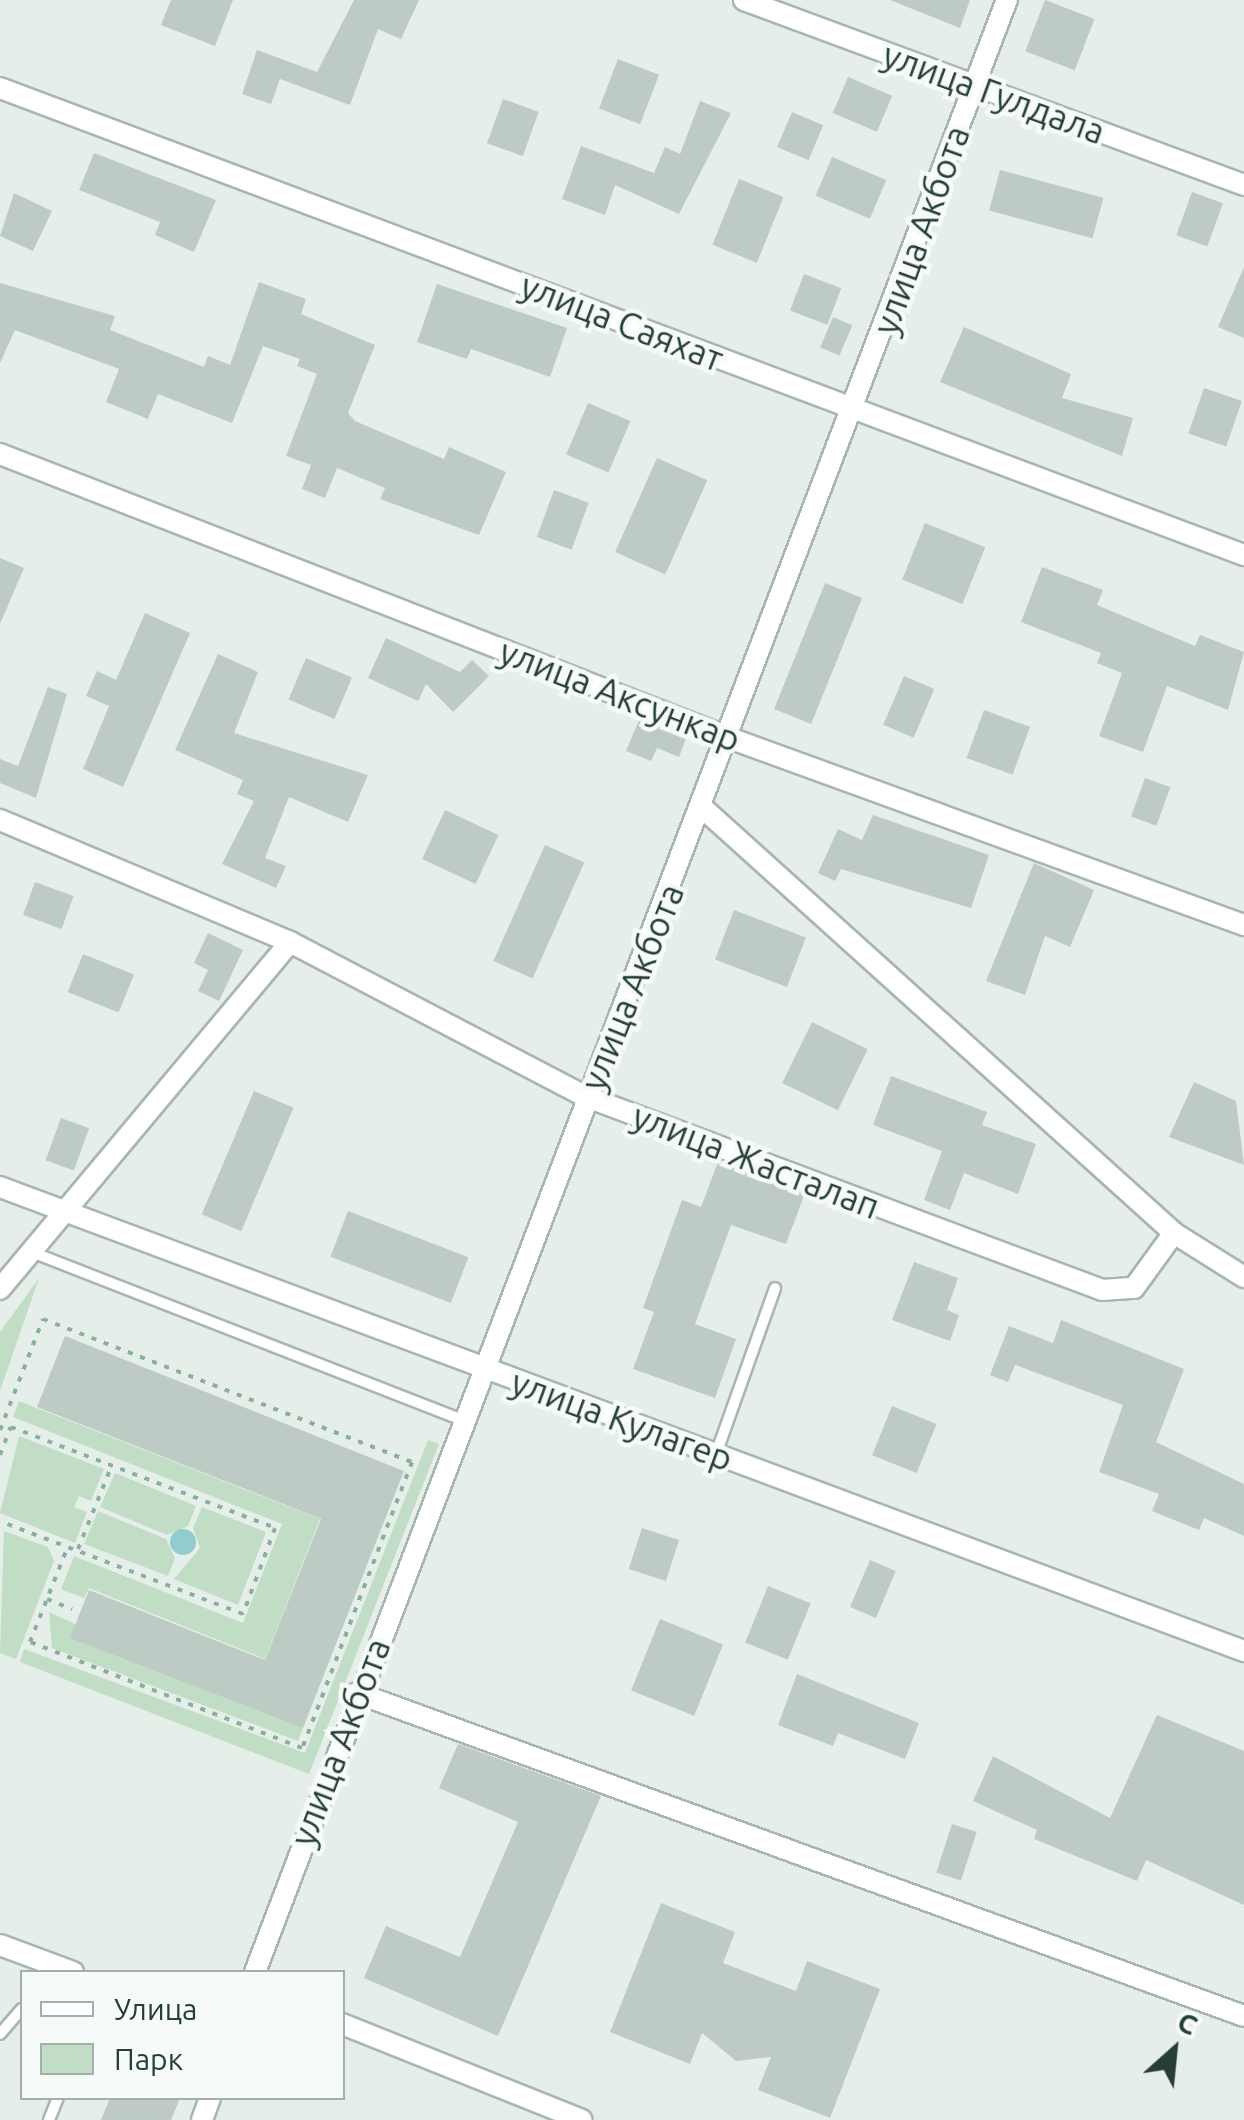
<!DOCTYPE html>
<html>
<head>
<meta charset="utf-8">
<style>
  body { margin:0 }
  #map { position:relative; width:1244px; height:2120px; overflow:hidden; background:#e6eee9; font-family:Ubuntu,sans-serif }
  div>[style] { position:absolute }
  .green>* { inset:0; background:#c1ddc5 }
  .water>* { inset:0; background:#92ccce }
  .round { border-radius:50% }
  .building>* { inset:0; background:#becbc5; transform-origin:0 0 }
  .path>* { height:4px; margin-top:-2px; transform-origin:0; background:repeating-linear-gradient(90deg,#89af9e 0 5px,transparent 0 13px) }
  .roads { filter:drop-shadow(2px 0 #a9b6af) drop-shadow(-2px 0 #a9b6af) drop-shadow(0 2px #a9b6af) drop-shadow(0 -2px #a9b6af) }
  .service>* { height:10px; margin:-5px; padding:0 5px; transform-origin:5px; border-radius:5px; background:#fff }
  .minor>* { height:20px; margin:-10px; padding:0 10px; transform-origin:10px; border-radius:10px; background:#fff }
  span { translate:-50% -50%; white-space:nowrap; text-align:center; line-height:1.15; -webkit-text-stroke:9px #f6faf8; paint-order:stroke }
  .street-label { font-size:35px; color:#263f35 }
  .legend { position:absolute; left:20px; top:1970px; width:325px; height:130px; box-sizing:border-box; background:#f6faf8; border:2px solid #a3afaa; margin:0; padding:12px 18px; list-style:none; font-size:30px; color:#263f35 }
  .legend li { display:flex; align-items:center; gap:20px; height:50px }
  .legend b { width:50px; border:2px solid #a3afaa }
  .north { position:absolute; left:1124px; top:2000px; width:100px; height:100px; -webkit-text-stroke:8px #f6faf8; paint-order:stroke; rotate:27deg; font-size:28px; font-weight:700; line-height:40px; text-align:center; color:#263f35 }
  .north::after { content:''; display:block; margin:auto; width:35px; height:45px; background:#263f35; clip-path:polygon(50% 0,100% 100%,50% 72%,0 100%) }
</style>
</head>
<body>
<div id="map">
  <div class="green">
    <i style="clip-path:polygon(39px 1278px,0 1391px,0 1332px)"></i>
    <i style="clip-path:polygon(19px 1401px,320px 1519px,265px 1659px,89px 1588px,84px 1598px,61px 1589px,74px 1556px,243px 1623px,282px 1524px,13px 1417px)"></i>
    <i style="clip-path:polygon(19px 1436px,104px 1469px,91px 1501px,79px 1496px,74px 1507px,87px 1512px,75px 1543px,0 1513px)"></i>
    <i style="clip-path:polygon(428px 1440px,439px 1444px,309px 1774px,20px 1662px,24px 1649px,305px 1753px)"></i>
    <i style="clip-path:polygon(115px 1473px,196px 1506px,188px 1526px,167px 1535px,100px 1507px)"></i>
    <i style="clip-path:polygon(202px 1507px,266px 1532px,238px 1605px,174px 1579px,200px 1548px,193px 1528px)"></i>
    <i style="clip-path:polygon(98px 1511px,166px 1539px,175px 1558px,168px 1576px,84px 1544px)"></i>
    <i style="clip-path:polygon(4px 1531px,48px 1547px,54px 1561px,16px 1659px,0 1653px)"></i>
    <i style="clip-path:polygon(49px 1612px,303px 1728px,298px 1741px,52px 1648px)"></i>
  </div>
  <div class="water">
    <i class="round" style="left:170px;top:1529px;width:26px;height:26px"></i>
  </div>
  <div class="building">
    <i style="clip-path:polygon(171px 0,233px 0,215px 46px,161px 25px)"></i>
    <i style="clip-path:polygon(354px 0,419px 0,401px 39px,378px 29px,350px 105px,280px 79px,271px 104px,242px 94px,257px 50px,317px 72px)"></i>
    <i style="clip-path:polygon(890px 0,970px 0,960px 28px)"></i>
    <i style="left:1045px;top:0;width:53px;height:55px;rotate:21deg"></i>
    <i style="left:618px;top:59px;width:44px;height:53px;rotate:21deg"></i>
    <i style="left:848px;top:77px;width:48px;height:39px;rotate:23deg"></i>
    <i style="left:503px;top:99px;width:38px;height:47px;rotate:20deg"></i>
    <i style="clip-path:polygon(700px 101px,731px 113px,679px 214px,615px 185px,605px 215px,562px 199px,581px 146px,654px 173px,665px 147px,680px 154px)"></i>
    <i style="left:792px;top:112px;width:34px;height:38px;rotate:23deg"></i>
    <i style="clip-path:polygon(94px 153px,216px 200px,194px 252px,155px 235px,160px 222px,79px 190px)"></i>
    <i style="left:832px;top:157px;width:59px;height:42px;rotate:23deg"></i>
    <i style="left:1000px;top:170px;width:107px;height:42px;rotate:15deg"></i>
    <i style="left:739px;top:179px;width:48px;height:71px;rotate:22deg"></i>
    <i style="left:1192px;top:192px;width:33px;height:46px;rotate:20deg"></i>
    <i style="clip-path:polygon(14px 193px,52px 211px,33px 251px,0 236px)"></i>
    <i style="clip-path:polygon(1244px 267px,1244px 338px,1218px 327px)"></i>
    <i style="left:804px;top:274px;width:40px;height:39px;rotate:21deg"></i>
    <i style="clip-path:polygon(259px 282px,306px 299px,301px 314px,375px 345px,348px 413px,355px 421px,444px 459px,449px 447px,506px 472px,479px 535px,380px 499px,385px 488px,337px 468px,325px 498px,302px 489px,311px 465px,286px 456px,317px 374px,297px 366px,300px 359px,263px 346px,232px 423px,158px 394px,148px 419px,106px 402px,119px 369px,15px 330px,0 363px,0 283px,115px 316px,110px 330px,204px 367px,208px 356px,230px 365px)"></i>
    <i style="clip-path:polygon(437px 284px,567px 328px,550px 377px,471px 349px,467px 359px,417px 342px)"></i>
    <i style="left:833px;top:317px;width:21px;height:33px;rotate:23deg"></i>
    <i style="clip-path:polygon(964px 327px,1071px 374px,1062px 398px,1133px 418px,1122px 456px,940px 382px)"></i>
    <i style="left:1204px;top:388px;width:40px;height:48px;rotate:19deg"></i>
    <i style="left:588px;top:403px;width:46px;height:56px;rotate:23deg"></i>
    <i style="left:657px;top:458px;width:55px;height:103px;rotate:24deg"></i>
    <i style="left:554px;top:490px;width:37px;height:50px;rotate:20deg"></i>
    <i style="left:925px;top:523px;width:65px;height:61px;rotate:22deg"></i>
    <i style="clip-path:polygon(0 558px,24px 568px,0 624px)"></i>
    <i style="clip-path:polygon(1042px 567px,1103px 590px,1097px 605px,1195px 646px,1200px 635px,1244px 652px,1228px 710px,1167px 686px,1143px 752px,1099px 736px,1122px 673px,1097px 663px,1101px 653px,1021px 622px)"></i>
    <i style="left:825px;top:583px;width:40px;height:136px;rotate:22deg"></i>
    <i style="clip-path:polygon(145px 613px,190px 633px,123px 787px,83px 769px,109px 706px,86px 696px,97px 671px,116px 680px)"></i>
    <i style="clip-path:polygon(386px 638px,460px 672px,472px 660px,489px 676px,453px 712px,426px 684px,418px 701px,368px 678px)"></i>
    <i style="clip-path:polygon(218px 654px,258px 672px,234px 733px,368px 775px,348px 822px,289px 797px,265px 858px,286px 866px,276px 888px,222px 864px,254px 801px,237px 794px,243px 780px,175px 750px)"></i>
    <i style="left:306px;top:658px;width:50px;height:45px;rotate:23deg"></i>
    <i style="left:904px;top:676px;width:33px;height:53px;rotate:23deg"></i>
    <i style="clip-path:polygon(48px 687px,67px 694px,36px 798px,0 783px,0 759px,18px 766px)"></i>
    <i style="left:984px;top:710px;width:49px;height:51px;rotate:20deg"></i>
    <i style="clip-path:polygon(640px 718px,687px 736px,679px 757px,657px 748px,651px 761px,626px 751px)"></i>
    <i style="left:1145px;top:778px;width:27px;height:41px;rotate:20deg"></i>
    <i style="left:445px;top:810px;width:59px;height:54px;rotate:25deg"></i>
    <i style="clip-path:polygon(873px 815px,989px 855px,971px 908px,841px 869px,835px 881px,818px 873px,838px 829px,862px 840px)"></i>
    <i style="left:545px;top:845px;width:43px;height:127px;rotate:24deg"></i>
    <i style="clip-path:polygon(1034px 863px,1094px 890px,1070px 947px,1045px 936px,1025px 995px,986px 981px)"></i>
    <i style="left:35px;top:882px;width:41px;height:35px;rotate:20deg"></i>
    <i style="left:734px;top:910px;width:77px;height:53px;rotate:21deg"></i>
    <i style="clip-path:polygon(208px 933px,243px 950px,219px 1001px,198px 991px,208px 970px,194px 963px)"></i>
    <i style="left:83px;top:954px;width:55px;height:41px;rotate:22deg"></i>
    <i style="left:812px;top:1022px;width:62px;height:68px;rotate:26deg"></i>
    <i style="clip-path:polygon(891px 1076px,987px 1112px,982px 1125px,1036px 1144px,1018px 1194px,964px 1173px,950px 1210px,924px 1200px,942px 1151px,873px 1125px)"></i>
    <i style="clip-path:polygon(1194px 1082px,1236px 1101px,1244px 1165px,1169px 1137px)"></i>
    <i style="left:254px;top:1091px;width:43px;height:134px;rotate:23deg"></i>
    <i style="left:61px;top:1118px;width:30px;height:45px;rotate:20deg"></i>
    <i style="clip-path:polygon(718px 1162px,805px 1193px,786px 1244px,731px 1225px,695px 1324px,736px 1339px,715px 1398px,633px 1369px,654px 1312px,643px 1308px,682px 1200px,701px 1207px)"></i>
    <i style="left:348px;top:1211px;width:129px;height:49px;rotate:21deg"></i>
    <i style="clip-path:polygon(914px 1262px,958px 1278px,947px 1310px,959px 1315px,950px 1341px,892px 1320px)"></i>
    <i style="clip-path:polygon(1061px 1320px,1184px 1369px,1156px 1442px,1244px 1484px,1244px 1536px,1204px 1518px,1199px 1530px,1152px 1511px,1159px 1494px,1099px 1472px,1123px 1405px,1015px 1365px,1008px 1382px,990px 1375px,1009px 1326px,1053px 1343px)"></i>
    <i style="clip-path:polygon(65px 1336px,404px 1471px,303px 1728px,70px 1638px,89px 1590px,265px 1660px,321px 1519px,37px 1407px)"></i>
    <i style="left:892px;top:1406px;width:48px;height:53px;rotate:22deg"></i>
    <i style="left:642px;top:1528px;width:39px;height:43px;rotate:18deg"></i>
    <i style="left:870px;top:1560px;width:28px;height:51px;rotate:23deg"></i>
    <i style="left:768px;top:1586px;width:46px;height:61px;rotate:22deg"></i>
    <i style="left:660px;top:1619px;width:68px;height:77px;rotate:22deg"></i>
    <i style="clip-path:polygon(797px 1674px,919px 1723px,905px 1759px,838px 1733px,833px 1746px,778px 1725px)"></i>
    <i style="clip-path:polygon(1157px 1715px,1244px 1751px,1244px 1905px,1146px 1860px,1137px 1881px,1034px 1839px,1037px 1830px,973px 1801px,993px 1756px,1110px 1818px)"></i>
    <i style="clip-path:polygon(458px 1744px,601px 1796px,498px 2036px,364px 1978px,386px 1926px,460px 1957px,518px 1822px,439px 1788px)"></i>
    <i style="left:952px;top:1824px;width:26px;height:51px;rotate:18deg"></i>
    <i style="clip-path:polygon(661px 1903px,735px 1932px,723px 1963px,796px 1991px,807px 1961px,880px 1989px,830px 2118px,758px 2090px,771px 2057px,736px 2061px,702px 2033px,690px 2064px,610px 2032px)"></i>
    <i style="clip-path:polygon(110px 2098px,180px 2098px,171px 2120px,101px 2120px)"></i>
  </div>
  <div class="path">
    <i style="left:0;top:1430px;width:119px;rotate:-68.8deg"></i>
    <i style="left:43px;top:1319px;width:396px;rotate:21.2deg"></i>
    <i style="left:412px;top:1462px;width:306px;rotate:111deg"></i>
    <i style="left:302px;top:1748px;width:292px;rotate:-158.7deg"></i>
    <i style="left:30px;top:1642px;width:103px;rotate:-68.4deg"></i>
    <i style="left:0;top:1455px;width:30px;rotate:-69deg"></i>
    <i style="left:11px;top:1427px;width:283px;rotate:20.9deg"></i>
    <i style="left:275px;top:1528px;width:92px;rotate:110.4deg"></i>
    <i style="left:243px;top:1614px;width:260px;rotate:-159.1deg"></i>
    <i style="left:78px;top:1549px;width:91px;rotate:-68deg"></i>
    <i style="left:47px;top:1599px;width:27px;rotate:22deg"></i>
  </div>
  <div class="roads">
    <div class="service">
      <i style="left:29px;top:1251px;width:465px;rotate:21.3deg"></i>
      <i style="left:716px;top:1454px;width:176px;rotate:-70.4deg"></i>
      <i style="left:0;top:2034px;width:33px;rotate:-49deg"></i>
      <i style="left:49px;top:2120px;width:24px;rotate:-68deg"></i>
    </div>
    <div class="minor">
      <i style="left:744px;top:0;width:533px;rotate:20.3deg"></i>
      <i style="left:0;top:88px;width:1329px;rotate:20.58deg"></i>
      <i style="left:0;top:454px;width:786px;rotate:21.27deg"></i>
      <i style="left:732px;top:739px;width:545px;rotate:19.97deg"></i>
      <i style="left:705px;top:810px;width:632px;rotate:42.05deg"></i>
      <i style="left:1174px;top:1233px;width:83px;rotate:32.2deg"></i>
      <i style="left:0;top:820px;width:315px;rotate:22.8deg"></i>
      <i style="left:290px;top:942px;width:335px;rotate:27.6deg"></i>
      <i style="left:587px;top:1097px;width:550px;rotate:20.54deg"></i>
      <i style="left:1102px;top:1290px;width:32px;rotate:-4deg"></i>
      <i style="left:1134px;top:1288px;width:68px;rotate:-54deg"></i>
      <i style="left:0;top:1187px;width:1328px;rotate:20.46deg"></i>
      <i style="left:0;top:1289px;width:452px;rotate:-50.1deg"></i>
      <i style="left:357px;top:1693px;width:944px;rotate:20.01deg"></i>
      <i style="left:0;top:1945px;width:78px;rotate:20.3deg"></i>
      <i style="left:255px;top:1972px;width:2111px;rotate:-69.13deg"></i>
      <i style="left:342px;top:2024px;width:258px;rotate:21.8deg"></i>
      <i style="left:202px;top:2120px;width:23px;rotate:-70deg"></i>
    </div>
  </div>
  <div class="street-label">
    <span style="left:994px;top:93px;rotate:20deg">улица Гулдала</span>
    <span style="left:921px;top:230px;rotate:-70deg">улица Акбота</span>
    <span style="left:622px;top:322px;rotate:21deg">улица Саяхат</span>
    <span style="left:620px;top:695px;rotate:21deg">улица Аксункар</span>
    <span style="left:632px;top:987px;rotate:-68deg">улица Акбота</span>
    <span style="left:756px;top:1161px;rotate:21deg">улица Жасталап</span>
    <span style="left:622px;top:1420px;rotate:20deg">улица Кулагер</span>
    <span style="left:340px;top:1742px;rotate:-69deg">улица Акбота</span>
  </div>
  <ul class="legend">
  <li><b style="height:12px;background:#fff"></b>Улица</li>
  <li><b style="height:28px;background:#c1ddc5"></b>Парк</li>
  </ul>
  <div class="north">С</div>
</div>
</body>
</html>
